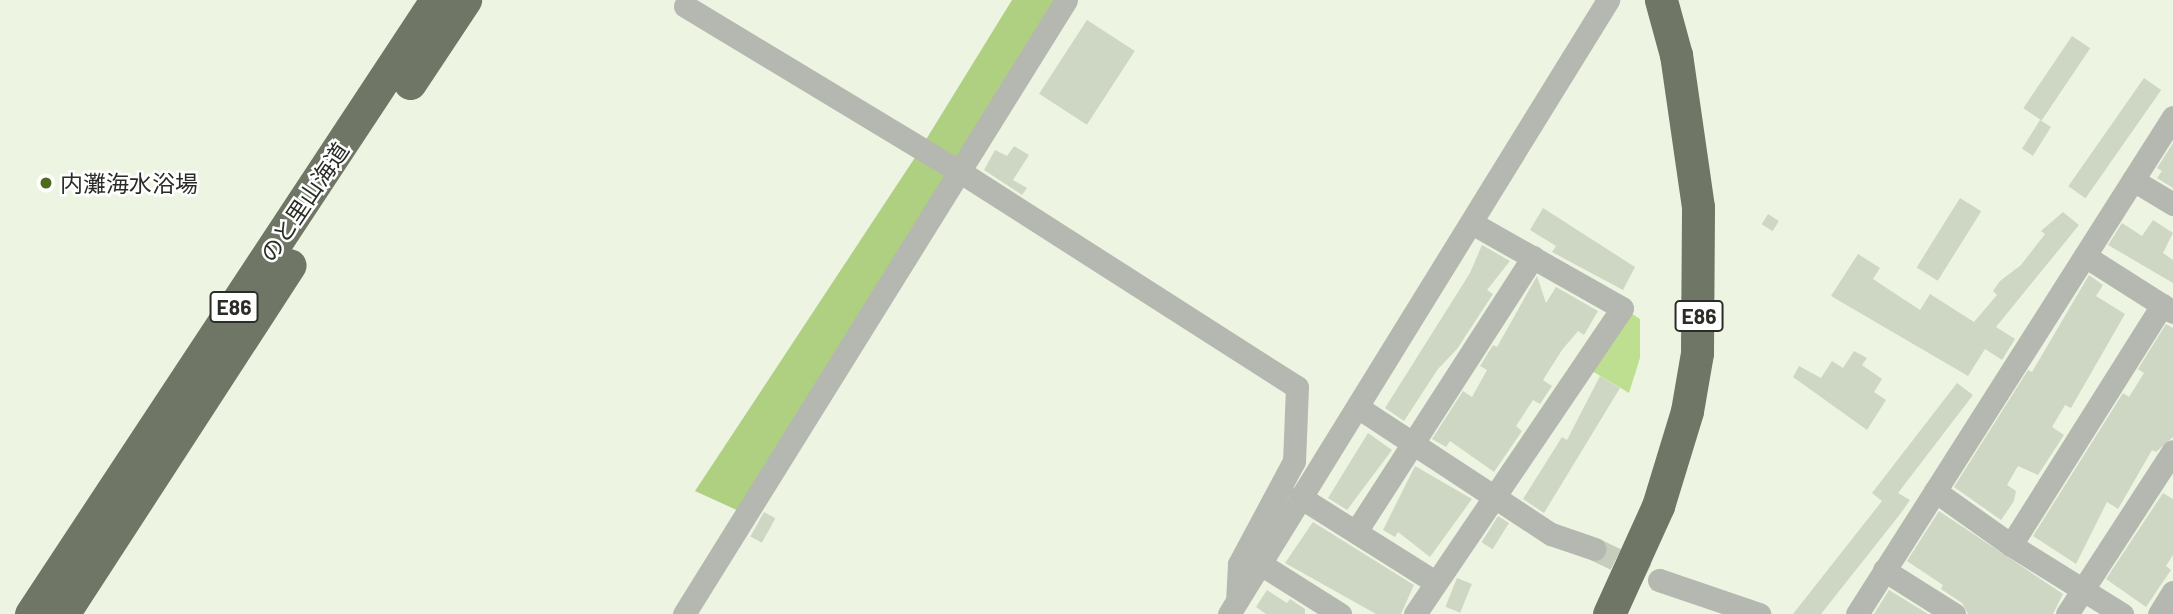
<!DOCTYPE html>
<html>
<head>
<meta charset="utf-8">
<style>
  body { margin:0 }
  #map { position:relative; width:2173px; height:614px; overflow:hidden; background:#edf5e2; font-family:Barlow,"Noto Sans JP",sans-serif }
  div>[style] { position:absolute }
  .green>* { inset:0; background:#bedf90 }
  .forest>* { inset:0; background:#b0d081 }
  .building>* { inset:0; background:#ced7c4; transform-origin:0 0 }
  .minor-tunnel>* { height:23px; margin-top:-11.5px; transform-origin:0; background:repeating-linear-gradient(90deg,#c6cdbc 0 23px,transparent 0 34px) }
  .minor>* { height:23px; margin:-11.5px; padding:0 11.5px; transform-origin:11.5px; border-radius:11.5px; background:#b4b8b0 }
  .highway>* { height:33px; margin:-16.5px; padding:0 16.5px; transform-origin:16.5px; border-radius:16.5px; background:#6f7666 }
  .dots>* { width:19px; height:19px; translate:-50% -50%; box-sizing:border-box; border:4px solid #fff; border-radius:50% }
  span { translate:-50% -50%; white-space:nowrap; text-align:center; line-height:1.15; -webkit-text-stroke:5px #fff; paint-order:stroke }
  .shield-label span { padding:2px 5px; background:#fff; border:2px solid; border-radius:5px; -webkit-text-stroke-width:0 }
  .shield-label { font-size:21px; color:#2a2d26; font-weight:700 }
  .poi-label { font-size:23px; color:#2a2d26 }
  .left { translate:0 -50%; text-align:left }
  .street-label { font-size:23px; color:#2a2d26 }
</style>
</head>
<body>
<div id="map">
  <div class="green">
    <i style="clip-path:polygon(1628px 311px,1640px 319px,1640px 358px,1629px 393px,1592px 371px)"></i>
  </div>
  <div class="forest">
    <i style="clip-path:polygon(1012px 0,1062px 0,741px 512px,695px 491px,914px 159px)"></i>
  </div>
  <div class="building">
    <i style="left:1087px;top:20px;width:57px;height:88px;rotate:33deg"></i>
    <i style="left:2072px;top:36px;width:22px;height:87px;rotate:34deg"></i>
    <i style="left:2144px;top:78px;width:21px;height:132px;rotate:35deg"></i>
    <i style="left:2040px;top:120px;width:13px;height:34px;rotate:32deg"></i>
    <i style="clip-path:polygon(2173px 143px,2173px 188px,2157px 178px,2162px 171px,2157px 168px)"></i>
    <i style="clip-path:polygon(1014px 146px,1029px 155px,1013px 180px,1027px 188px,1022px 195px,984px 170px,995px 150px,1007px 156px)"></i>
    <i style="left:1960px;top:198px;width:25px;height:82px;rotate:32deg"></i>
    <i style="clip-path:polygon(1543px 208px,1635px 267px,1623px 290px,1552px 252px,1556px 246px,1530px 230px)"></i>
    <i style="clip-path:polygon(2063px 212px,2079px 225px,1996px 327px,2015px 339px,2002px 360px,1985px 349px,1968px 376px,1831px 296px,1858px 254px,1880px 268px,1873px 279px,1920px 310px,1930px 294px,1974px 322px,1997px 295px,1993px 291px,2000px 281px,2021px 265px,2045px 234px,2041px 231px)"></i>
    <i style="left:1768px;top:214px;width:13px;height:12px;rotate:32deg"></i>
    <i style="clip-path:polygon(2153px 220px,2173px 233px,2163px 253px,2173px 260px,2173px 283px,2108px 245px,2122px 223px,2142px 236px)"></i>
    <i style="clip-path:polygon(1482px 245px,1510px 261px,1487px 290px,1493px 294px,1457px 349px,1438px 369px,1404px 421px,1385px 408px,1470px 273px)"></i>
    <i style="clip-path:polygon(2089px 275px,2103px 285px,2096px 296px,2125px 314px,2071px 408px,2065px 405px,2052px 427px,2064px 435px,2038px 475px,2018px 466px,2007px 485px,2016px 491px,2014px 501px,2001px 520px,1954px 487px,2028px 370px,2032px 372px)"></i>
    <i style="clip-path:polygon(1537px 276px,1546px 303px,1556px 287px,1598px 311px,1584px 335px,1578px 331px,1562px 350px,1543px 380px,1552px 386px,1540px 404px,1533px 400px,1516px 426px,1522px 431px,1494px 472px,1450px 441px,1446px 447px,1432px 439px,1463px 391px,1472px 397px,1487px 370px,1480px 366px,1493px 345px,1497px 347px)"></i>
    <i style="clip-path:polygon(2166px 324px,2173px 328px,2173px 437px,2156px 452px,2152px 450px,2118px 509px,2107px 502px,2076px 564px,2033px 536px,2123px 393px,2129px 397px,2144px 373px,2138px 369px)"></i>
    <i style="clip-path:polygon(1854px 351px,1867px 358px,1862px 365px,1882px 379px,1874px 392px,1886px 400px,1867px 430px,1793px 377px,1799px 366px,1821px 378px,1832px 361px,1843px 368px)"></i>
    <i style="clip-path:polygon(1600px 376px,1620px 388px,1544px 513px,1523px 499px,1562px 437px,1567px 440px)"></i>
    <i style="clip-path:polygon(1957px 383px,1973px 395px,1898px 493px,1910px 500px,1901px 513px,1821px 614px,1793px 614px,1882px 501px,1872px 493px)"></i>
    <i style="clip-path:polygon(1368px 433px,1392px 450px,1347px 510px,1328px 498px)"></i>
    <i style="clip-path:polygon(1415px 466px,1472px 499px,1430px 557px,1398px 532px,1395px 537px,1383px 530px)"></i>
    <i style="clip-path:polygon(2163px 493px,2173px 499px,2173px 555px,2166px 566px,2171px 570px,2146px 607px,2106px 579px)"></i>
    <i style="clip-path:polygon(1939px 511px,2063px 594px,2053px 614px,1968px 614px,1962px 603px,1941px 589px,1943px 585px,1907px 561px)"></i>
    <i style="left:764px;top:512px;width:13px;height:28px;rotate:29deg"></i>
    <i style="left:1498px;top:516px;width:13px;height:31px;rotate:32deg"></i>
    <i style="clip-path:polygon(1313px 522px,1414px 585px,1401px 614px,1376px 614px,1285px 563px)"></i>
    <i style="left:1457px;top:578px;width:16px;height:31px;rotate:22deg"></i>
    <i style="clip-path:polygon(1267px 590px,1287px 603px,1290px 599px,1305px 609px,1305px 614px,1266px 614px,1256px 607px)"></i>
    <i style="clip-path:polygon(1889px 590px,1928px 614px,1874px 614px)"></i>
  </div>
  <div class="minor-tunnel">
    <i style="left:1595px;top:549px;width:71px;rotate:25.8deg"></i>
  </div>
  <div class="minor">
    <i style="left:685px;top:6px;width:320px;rotate:31.1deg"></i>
    <i style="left:959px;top:171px;width:401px;rotate:32.6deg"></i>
    <i style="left:1297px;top:387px;width:74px;rotate:92.3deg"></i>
    <i style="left:1294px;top:461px;width:117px;rotate:118.1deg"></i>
    <i style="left:1239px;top:564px;width:36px;rotate:93deg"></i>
    <i style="left:2133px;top:180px;width:47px;rotate:31deg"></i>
    <i style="left:2085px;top:256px;width:104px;rotate:32.5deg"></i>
    <i style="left:1359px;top:408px;width:230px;rotate:33.3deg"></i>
    <i style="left:1551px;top:534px;width:46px;rotate:18.8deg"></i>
    <i style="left:1935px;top:491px;width:93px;rotate:35.4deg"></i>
    <i style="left:2011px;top:545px;width:131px;rotate:31.9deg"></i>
    <i style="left:1300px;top:497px;width:160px;rotate:32.2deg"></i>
    <i style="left:1357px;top:530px;width:325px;rotate:-57.2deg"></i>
    <i style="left:2011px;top:545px;width:284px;rotate:-57.8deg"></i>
    <i style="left:1259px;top:563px;width:96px;rotate:32.2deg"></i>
    <i style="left:1884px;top:570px;width:83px;rotate:32.2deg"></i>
    <i style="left:1659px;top:580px;width:106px;rotate:18.8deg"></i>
    <i style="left:684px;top:614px;width:723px;rotate:-58.11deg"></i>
    <i style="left:1229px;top:614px;width:722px;rotate:-58.31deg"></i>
    <i style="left:1415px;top:614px;width:369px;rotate:-55.9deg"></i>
    <i style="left:1622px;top:308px;width:172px;rotate:-150.5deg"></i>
    <i style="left:1857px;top:614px;width:589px;rotate:-57.55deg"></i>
    <i style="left:2067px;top:614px;width:194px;rotate:-57deg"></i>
    <i style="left:2159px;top:614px;width:26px;rotate:-58deg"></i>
  </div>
  <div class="highway">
    <i style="left:410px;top:83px;width:100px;rotate:-56.5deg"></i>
    <i style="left:31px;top:614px;width:736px;rotate:-56.59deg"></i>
    <i style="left:63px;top:614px;width:416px;rotate:-57deg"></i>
    <i style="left:1609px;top:614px;width:119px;rotate:-65.6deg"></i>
    <i style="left:1658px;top:506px;width:99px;rotate:-73deg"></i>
    <i style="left:1687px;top:411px;width:59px;rotate:-80.2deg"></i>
    <i style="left:1697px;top:353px;width:146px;rotate:-89.6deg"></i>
    <i style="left:1698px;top:207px;width:154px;rotate:-98.2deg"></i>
    <i style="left:1676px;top:55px;width:57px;rotate:-105.3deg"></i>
  </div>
  <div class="dots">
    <i style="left:46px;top:183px;background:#4f6a1c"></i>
  </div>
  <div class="shield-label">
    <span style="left:234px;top:307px">E86</span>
    <span style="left:1699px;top:316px">E86</span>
  </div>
  <div class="poi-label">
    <span class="left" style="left:60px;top:183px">内灘海水浴場</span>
  </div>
  <div class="street-label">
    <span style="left:304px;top:202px;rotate:-56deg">のと里山海道</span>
  </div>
</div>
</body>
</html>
